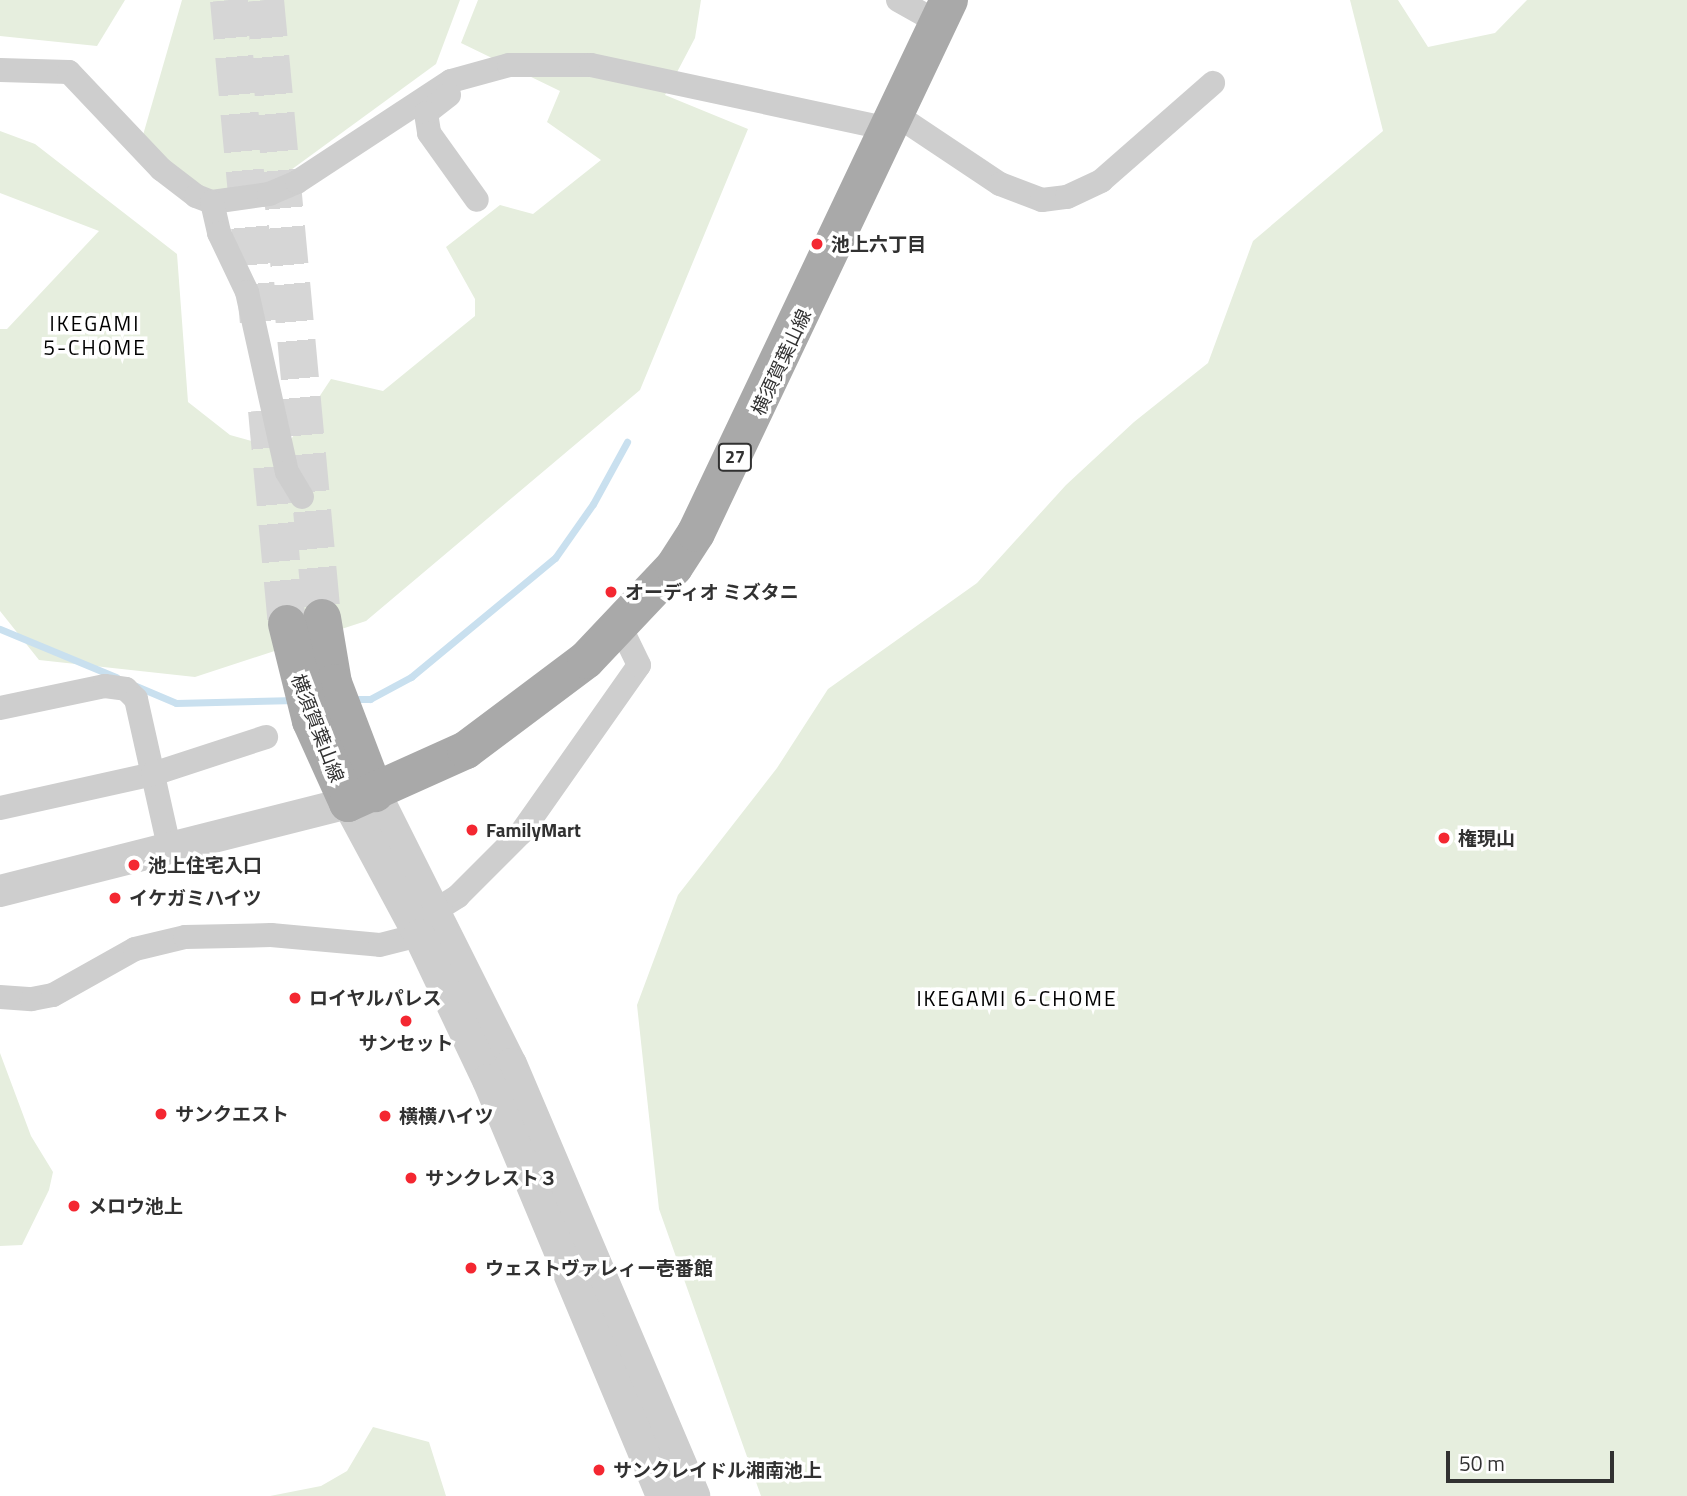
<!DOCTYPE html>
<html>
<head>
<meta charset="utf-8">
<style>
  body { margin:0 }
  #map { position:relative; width:1687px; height:1496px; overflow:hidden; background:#fff; font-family:"Titillium Web","Noto Sans JP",sans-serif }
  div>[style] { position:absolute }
  .green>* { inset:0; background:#e6eede }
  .stream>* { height:7px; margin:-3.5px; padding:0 3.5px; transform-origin:3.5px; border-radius:3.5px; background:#c9e0ef }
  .primary-tunnel>* { height:38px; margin-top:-19px; transform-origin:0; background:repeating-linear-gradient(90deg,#d6d6d6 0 38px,transparent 0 57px) }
  .minor>* { height:24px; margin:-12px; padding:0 12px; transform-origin:12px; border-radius:12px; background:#cecece }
  .tertiary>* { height:32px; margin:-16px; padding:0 16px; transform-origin:16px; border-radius:16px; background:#cecece }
  .primary>* { height:38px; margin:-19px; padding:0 19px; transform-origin:19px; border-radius:19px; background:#a9a9a9 }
  .dots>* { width:19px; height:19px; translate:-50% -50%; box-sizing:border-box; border:4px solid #fff; border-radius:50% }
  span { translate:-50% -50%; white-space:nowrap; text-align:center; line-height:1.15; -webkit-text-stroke:7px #fff; paint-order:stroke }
  .shield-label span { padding:2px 5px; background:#fff; border:2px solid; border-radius:5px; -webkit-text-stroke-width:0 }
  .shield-label { font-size:18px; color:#313131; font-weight:700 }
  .poi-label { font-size:19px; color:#313131; font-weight:700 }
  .left { translate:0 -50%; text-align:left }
  .street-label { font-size:19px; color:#313131 }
  .neighbourhood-label { font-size:21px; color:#000; letter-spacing:2px }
  .scale { position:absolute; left:1446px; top:1451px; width:168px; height:32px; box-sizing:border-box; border:4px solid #313131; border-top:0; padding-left:9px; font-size:21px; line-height:24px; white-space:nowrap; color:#313131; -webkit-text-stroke:5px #fff; paint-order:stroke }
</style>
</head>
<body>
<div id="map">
  <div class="green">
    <i style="clip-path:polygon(0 0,125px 0,97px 46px,0 36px)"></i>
    <i style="clip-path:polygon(182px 0,460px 0,436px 64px,269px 186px,222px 192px,195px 188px,141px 142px)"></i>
    <i style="clip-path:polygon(478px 0,701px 0,695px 38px,665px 95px,748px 129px,640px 390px,366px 621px,195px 677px,39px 660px,0 611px,0 329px,7px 329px,99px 231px,0 193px,0 131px,35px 144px,177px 254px,188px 402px,230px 435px,284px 450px,331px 379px,383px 391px,475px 316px,475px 299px,446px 247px,500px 205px,533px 214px,601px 160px,547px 122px,560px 91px,461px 43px)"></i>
    <i style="clip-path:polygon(1350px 0,1398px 0,1428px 47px,1495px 33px,1527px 0,1687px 0,1687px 1496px,761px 1496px,659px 1209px,637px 1005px,678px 895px,777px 768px,828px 689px,977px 583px,1066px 485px,1134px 422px,1208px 363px,1253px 241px,1383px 131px)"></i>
    <i style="clip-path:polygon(0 1053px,31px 1136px,53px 1172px,49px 1190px,22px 1245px,0 1246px)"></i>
    <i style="clip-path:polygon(373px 1427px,429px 1442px,446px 1496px,270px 1496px,321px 1486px,347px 1471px)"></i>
  </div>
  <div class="stream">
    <i style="left:0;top:629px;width:126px;rotate:22.5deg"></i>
    <i style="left:136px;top:686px;width:43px;rotate:23deg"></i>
    <i style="left:176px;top:703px;width:120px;rotate:-1.4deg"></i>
    <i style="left:353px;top:699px;width:17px"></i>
    <i style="left:370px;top:699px;width:47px;rotate:-28.2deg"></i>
    <i style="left:411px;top:677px;width:187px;rotate:-39.6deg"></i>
    <i style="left:555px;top:558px;width:66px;rotate:-54.9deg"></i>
    <i style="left:593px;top:504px;width:71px;rotate:-61.3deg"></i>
  </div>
  <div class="primary-tunnel">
    <i style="left:229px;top:0;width:334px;rotate:84.7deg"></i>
    <i style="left:265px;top:0;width:621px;rotate:84.73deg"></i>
    <i style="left:267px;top:410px;width:215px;rotate:84.7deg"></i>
  </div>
  <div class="minor">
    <i style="left:898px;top:0;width:47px;rotate:29.3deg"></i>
    <i style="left:0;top:70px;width:69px;rotate:1.7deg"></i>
    <i style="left:69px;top:72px;width:134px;rotate:46.5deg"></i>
    <i style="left:161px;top:169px;width:44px;rotate:37.6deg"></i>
    <i style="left:196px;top:196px;width:17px;rotate:21deg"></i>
    <i style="left:212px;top:202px;width:58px;rotate:-8deg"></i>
    <i style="left:269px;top:194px;width:30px;rotate:-23deg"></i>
    <i style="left:297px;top:182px;width:184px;rotate:-33.3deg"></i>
    <i style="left:451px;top:81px;width:60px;rotate:-15.4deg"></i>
    <i style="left:509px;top:65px;width:82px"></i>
    <i style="left:591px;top:65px;width:305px;rotate:12.1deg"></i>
    <i style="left:449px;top:95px;width:29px;rotate:142deg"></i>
    <i style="left:426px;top:113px;width:20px;rotate:81deg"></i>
    <i style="left:429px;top:133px;width:82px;rotate:54.4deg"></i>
    <i style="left:895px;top:114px;width:126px;rotate:33.7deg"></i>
    <i style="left:1000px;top:184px;width:45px;rotate:20.9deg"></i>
    <i style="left:1042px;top:200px;width:25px;rotate:-7deg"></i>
    <i style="left:1067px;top:197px;width:38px;rotate:-25deg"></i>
    <i style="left:1101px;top:181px;width:149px;rotate:-41.2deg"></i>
    <i style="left:212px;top:202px;width:32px;rotate:77deg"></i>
    <i style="left:219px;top:233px;width:65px;rotate:64.6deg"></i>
    <i style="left:247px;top:292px;width:184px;rotate:77.5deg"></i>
    <i style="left:287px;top:472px;width:29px;rotate:59deg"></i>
    <i style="left:0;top:708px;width:107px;rotate:-11.8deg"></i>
    <i style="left:105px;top:686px;width:21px;rotate:8deg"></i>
    <i style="left:126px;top:689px;width:14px;rotate:45deg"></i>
    <i style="left:136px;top:699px;width:152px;rotate:77.4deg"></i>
    <i style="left:0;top:808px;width:157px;rotate:-12.5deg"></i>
    <i style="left:153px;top:774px;width:119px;rotate:-18.1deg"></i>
    <i style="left:436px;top:910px;width:26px;rotate:-32deg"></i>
    <i style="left:458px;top:896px;width:89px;rotate:-45deg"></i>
    <i style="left:521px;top:833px;width:205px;rotate:-54.9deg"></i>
    <i style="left:639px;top:665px;width:43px;rotate:-116deg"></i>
    <i style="left:0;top:997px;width:32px;rotate:4deg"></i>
    <i style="left:32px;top:999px;width:21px;rotate:-11deg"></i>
    <i style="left:53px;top:995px;width:94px;rotate:-29.3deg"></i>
    <i style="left:135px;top:949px;width:51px;rotate:-13.5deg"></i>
    <i style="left:185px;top:937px;width:86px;rotate:-1.3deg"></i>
    <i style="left:271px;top:935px;width:109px;rotate:5.2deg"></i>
    <i style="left:380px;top:945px;width:40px;rotate:-14.4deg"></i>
  </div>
  <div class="tertiary">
    <i style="left:375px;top:793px;width:303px;rotate:63.4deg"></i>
    <i style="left:511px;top:1064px;width:469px;rotate:67deg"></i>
    <i style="left:0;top:891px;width:359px;rotate:-14.2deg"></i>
    <i style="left:348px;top:803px;width:150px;rotate:61.7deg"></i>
    <i style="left:419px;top:935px;width:161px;rotate:64.6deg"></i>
    <i style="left:488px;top:1080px;width:451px;rotate:67.3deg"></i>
  </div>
  <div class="primary">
    <i style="left:322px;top:618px;width:66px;rotate:80.4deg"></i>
    <i style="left:333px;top:683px;width:118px;rotate:69.1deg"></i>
    <i style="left:287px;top:624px;width:100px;rotate:76.1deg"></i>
    <i style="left:311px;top:721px;width:90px;rotate:65.7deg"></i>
    <i style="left:348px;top:803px;width:129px;rotate:-24.2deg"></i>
    <i style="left:466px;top:750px;width:150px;rotate:-36.9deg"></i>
    <i style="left:586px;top:660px;width:128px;rotate:-46.6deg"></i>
    <i style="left:674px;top:567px;width:40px;rotate:-57.1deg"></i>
    <i style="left:696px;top:533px;width:590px;rotate:-64.61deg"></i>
  </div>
  <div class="dots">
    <i style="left:817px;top:244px;background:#f42731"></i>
    <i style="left:611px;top:592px;background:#f42731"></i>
    <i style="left:472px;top:830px;background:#f42731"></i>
    <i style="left:1444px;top:838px;background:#f42731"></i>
    <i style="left:134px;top:865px;background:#f42731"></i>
    <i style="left:115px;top:898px;background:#f42731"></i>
    <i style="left:295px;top:998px;background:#f42731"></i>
    <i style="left:406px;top:1021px;background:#f42731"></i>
    <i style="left:161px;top:1114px;background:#f42731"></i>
    <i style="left:385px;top:1116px;background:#f42731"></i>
    <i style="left:411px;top:1178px;background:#f42731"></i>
    <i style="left:74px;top:1206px;background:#f42731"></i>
    <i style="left:471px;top:1268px;background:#f42731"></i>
    <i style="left:599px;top:1470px;background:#f42731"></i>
  </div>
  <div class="shield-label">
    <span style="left:735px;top:457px">27</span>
  </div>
  <div class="poi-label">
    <span class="left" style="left:831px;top:244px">池上六丁目</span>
    <span class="left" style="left:625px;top:592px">オーディオ ミズタニ</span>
    <span class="left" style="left:486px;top:830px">FamilyMart</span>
    <span class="left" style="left:1458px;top:838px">権現山</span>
    <span class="left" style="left:148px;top:865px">池上住宅入口</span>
    <span class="left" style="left:129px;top:898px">イケガミハイツ</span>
    <span class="left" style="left:309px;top:998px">ロイヤルパレス</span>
    <span style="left:406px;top:1043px">サンセット</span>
    <span class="left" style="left:175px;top:1114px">サンクエスト</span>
    <span class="left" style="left:399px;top:1116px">横横ハイツ</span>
    <span class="left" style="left:425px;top:1178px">サンクレスト３</span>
    <span class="left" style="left:88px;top:1206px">メロウ池上</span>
    <span class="left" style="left:485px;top:1268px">ウェストヴァレィー壱番館</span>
    <span class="left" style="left:613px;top:1470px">サンクレイドル湘南池上</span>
  </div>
  <div class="street-label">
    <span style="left:781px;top:362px;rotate:-65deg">横須賀葉山線</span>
    <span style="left:318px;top:728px;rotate:69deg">横須賀葉山線</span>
  </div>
  <div class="neighbourhood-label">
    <span style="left:95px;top:335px">IKEGAMI<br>5-CHOME</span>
    <span style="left:1017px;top:998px">IKEGAMI 6-CHOME</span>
  </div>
  <div class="scale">50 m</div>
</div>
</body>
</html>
